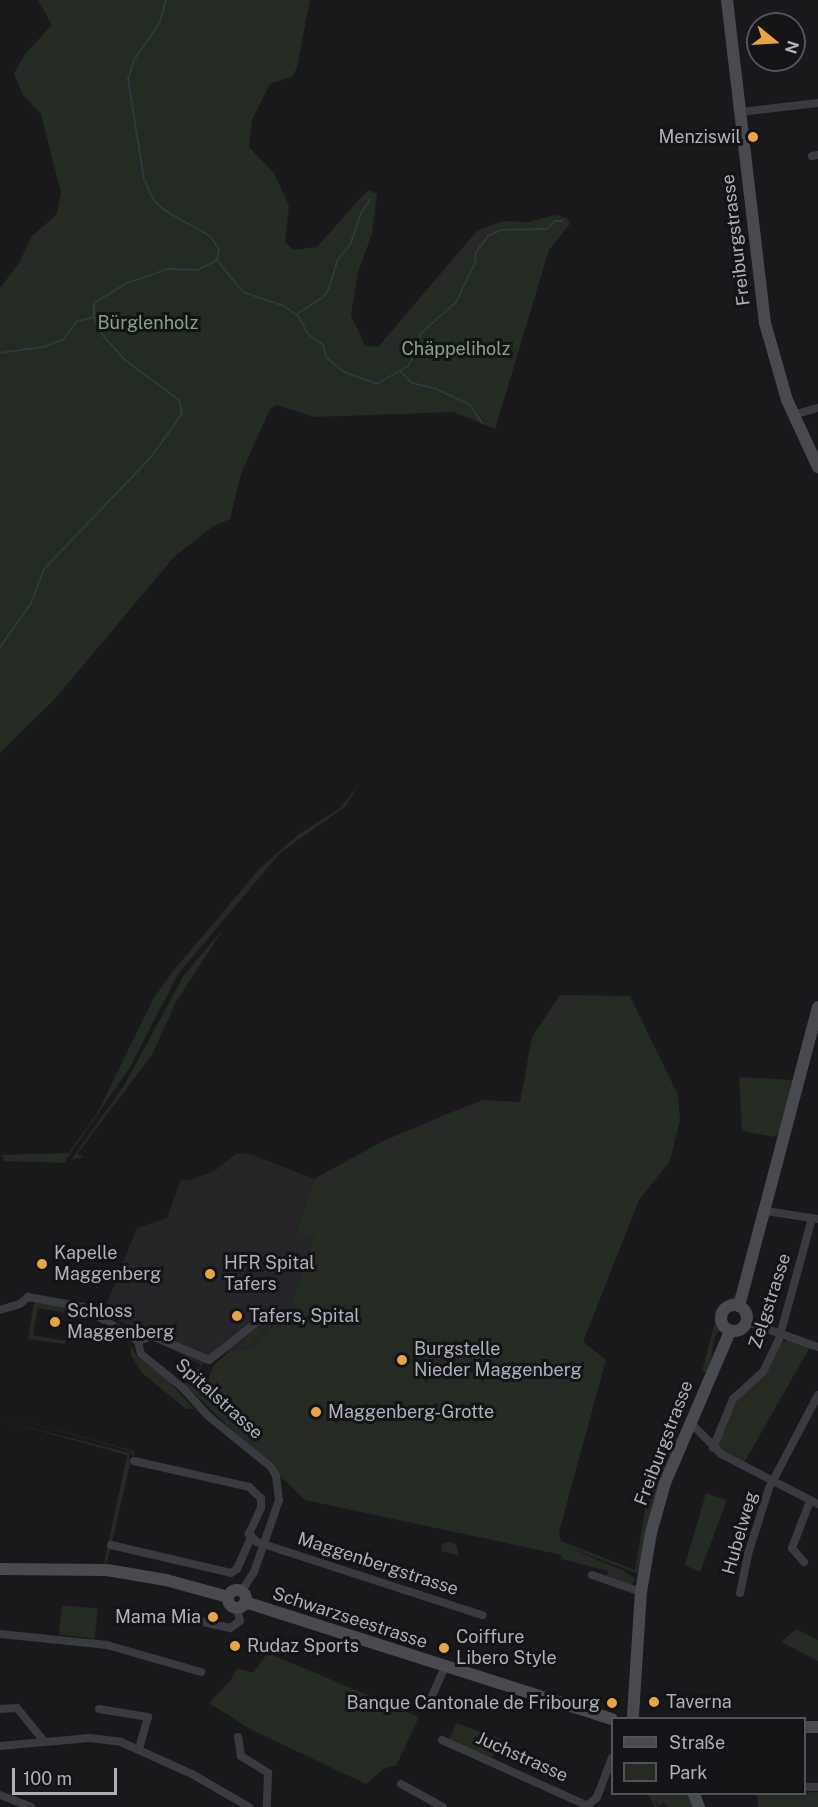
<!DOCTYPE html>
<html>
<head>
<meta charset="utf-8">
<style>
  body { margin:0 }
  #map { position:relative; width:818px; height:1807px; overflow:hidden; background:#19191b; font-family:"Public Sans",sans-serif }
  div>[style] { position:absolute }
  .built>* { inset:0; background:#252528 }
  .green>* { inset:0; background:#232b23; transform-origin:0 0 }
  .stream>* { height:2px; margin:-1px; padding:0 1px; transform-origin:1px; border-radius:1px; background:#2f393e }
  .street>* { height:8px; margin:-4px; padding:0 4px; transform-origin:4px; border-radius:4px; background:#3a3b40 }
  .secondary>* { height:12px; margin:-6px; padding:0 6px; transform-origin:6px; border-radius:6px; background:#484a4f }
  .secondary>.ring { margin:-6px; padding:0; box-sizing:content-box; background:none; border:12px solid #484a4f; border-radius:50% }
  .dots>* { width:16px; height:16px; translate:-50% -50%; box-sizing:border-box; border:3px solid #141416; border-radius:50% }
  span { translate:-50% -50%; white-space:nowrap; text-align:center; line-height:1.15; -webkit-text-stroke:6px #141416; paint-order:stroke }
  .poi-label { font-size:18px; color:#acb1ba }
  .right { translate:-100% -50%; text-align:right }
  .left { translate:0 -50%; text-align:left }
  .street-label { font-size:18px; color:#acb1ba }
  .park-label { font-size:18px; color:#85a384 }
  .legend { position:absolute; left:611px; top:1717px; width:195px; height:78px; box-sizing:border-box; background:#141416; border:2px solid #515358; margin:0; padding:8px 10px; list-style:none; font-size:18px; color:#acb1ba }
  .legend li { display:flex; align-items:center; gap:12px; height:30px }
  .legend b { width:30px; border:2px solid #515358 }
  .north { position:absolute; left:746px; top:12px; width:60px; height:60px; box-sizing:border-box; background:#141416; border:2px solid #515358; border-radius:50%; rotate:108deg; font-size:16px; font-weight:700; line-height:24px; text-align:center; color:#acb1ba }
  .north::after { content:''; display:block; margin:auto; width:21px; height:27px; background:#e8a444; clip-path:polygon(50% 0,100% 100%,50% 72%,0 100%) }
  .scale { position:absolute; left:12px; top:1768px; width:105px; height:27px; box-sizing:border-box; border:3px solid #acb1ba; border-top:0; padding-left:8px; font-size:18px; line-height:21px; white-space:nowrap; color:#acb1ba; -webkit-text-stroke:4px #141416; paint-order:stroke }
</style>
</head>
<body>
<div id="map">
  <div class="built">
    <i style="clip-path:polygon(237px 1153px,253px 1155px,314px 1179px,296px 1230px,314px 1236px,286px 1321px,278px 1319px,253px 1349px,230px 1351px,201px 1365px,103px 1312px,137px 1228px,167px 1218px,181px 1179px,188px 1181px,216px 1170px)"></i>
  </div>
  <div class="green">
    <i style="clip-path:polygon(38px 0,310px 0,297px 67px,293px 76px,270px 84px,252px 120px,249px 147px,274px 173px,289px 206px,285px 243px,294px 250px,317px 247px,363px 195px,370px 190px,377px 194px,372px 234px,358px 272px,351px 315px,365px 346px,378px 347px,477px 231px,503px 221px,529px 222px,555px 215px,567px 218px,570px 224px,549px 250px,495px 429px,454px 412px,314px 417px,277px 405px,270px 409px,241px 474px,230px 519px,212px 527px,174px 557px,54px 700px,0 753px,0 288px,19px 263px,32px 236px,57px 214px,61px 193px,41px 114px,23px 95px,14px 74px,25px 54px,52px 25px)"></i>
    <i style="clip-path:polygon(359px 784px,346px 806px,280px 853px,178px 974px,130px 1067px,64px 1163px,4px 1161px,2px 1155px,69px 1153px,99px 1110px,153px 999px,174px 970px,261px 867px,299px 834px,340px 808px)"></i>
    <i style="clip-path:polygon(224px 928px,176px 1002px,152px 1055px,77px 1154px,84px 1157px,71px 1160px,125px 1084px,184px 975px)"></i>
    <i style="clip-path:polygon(560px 995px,630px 996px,678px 1095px,680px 1120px,670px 1161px,639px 1200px,583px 1342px,606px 1360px,559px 1532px,561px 1541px,635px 1570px,645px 1509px,676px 1435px,677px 1441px,638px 1574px,561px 1544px,624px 1571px,636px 1579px,631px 1585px,606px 1577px,608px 1571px,562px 1559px,562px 1555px,305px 1500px,184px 1384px,201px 1365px,202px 1377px,215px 1391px,208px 1380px,214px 1365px,230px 1351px,253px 1349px,278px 1319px,286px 1321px,314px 1237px,296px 1231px,314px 1179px,381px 1142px,447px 1114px,483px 1100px,520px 1102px,532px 1037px)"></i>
    <i style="clip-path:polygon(739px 1077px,794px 1080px,781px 1132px,774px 1137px,742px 1131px)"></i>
    <i style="clip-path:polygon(738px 1293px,733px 1301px,720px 1312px,720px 1330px,715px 1336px,709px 1368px,707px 1373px,702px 1371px,719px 1308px)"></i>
    <i style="clip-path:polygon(34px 1302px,71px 1307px,66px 1313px,38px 1308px,33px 1335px,66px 1341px,65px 1344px,28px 1339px)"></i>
    <i style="clip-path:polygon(261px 1321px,265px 1325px,250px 1344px,241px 1345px)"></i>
    <i style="clip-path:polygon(789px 1339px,810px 1347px,744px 1463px,721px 1451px,717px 1444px,735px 1403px,781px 1343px)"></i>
    <i style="clip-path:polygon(131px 1345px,137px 1357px,165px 1377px,194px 1409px,186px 1409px,142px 1373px,131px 1355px)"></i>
    <i style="clip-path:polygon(0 1414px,134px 1451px,134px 1458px,130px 1451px)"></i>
    <i style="clip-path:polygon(0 1420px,129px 1453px,130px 1464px,107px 1563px,104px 1564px,127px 1455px)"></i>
    <i style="clip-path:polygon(706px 1493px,727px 1500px,700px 1572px,685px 1565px)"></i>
    <i style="clip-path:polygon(450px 1542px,456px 1544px,459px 1556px,441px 1551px,443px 1543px)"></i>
    <i style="left:62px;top:1605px;width:36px;height:30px;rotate:6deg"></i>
    <i style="clip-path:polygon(796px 1629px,818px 1640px,818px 1661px,781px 1642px)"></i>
    <i style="clip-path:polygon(268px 1653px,419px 1717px,396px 1766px,385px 1768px,366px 1784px,250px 1729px,209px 1703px,231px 1680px,237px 1668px,253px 1673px)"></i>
    <i style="clip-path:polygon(456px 1723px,501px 1739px,491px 1759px,449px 1740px)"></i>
    <i style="clip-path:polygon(818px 1792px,818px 1807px,758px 1807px,757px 1795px)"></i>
    <i style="clip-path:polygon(649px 1794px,689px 1794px,693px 1807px,668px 1807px,664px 1803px,659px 1806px,656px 1801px,658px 1807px,654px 1807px)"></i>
  </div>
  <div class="stream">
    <i style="left:217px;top:260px;width:41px;rotate:50.9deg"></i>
    <i style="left:243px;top:292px;width:43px;rotate:18.9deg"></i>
    <i style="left:284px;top:306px;width:17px;rotate:36deg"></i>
    <i style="left:298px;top:316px;width:21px;rotate:61deg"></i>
    <i style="left:308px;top:334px;width:19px;rotate:36deg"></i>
    <i style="left:323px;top:345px;width:12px;rotate:76deg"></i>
    <i style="left:326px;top:357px;width:23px;rotate:40deg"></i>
    <i style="left:344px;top:372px;width:35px;rotate:20deg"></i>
    <i style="left:377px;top:384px;width:36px;rotate:-30deg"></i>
    <i style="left:408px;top:366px;width:23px;rotate:-61deg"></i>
    <i style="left:419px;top:346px;width:12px;rotate:-85deg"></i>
    <i style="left:420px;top:334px;width:48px;rotate:-41.6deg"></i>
    <i style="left:456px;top:302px;width:43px;rotate:-64deg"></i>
    <i style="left:475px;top:263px;width:11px;rotate:-85deg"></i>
    <i style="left:476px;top:252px;width:20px;rotate:-53deg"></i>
    <i style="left:488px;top:236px;width:14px;rotate:-25deg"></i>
    <i style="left:501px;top:230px;width:46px;rotate:-1.2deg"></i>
    <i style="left:547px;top:229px;width:11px;rotate:-45deg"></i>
    <i style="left:555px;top:221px;width:7px"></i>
    <i style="left:297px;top:314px;width:31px;rotate:-33deg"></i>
    <i style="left:323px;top:297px;width:11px;rotate:-56deg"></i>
    <i style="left:329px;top:288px;width:30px;rotate:-73deg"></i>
    <i style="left:338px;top:259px;width:18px;rotate:-49deg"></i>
    <i style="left:350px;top:245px;width:34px;rotate:-71deg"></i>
    <i style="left:361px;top:213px;width:16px;rotate:-55deg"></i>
    <i style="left:0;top:353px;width:43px;rotate:-7.9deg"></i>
    <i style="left:43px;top:347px;width:22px;rotate:-21deg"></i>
    <i style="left:64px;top:339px;width:22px;rotate:-54deg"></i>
    <i style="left:77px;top:321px;width:17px;rotate:-13deg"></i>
    <i style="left:400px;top:371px;width:17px;rotate:45deg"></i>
    <i style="left:412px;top:383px;width:23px;rotate:13deg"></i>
    <i style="left:434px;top:388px;width:40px;rotate:25deg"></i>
    <i style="left:470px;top:405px;width:22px;rotate:56deg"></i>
    <i style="left:0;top:647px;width:54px;rotate:-54.8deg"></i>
    <i style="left:31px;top:603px;width:36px;rotate:-69deg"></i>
    <i style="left:44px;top:569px;width:155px;rotate:-46.3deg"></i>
    <i style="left:151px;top:457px;width:53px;rotate:-54.2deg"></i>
    <i style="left:182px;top:414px;width:14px;rotate:-102deg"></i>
    <i style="left:179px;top:400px;width:67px;rotate:-143.5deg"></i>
    <i style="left:125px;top:360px;width:36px;rotate:-132deg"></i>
    <i style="left:101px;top:333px;width:17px;rotate:-114deg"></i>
    <i style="left:94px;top:317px;width:14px;rotate:-90deg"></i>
    <i style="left:94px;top:303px;width:39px;rotate:-31deg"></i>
    <i style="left:127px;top:283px;width:43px;rotate:-18.9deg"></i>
    <i style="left:168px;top:269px;width:30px;rotate:2deg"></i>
    <i style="left:198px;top:270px;width:21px;rotate:-28deg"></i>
    <i style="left:217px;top:260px;width:11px;rotate:-80deg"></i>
    <i style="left:219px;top:249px;width:16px;rotate:-125deg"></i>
    <i style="left:210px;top:236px;width:53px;rotate:-150.5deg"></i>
    <i style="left:164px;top:210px;width:16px;rotate:-135deg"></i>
    <i style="left:153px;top:199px;width:22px;rotate:-114deg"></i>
    <i style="left:144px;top:179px;width:101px;rotate:-99.1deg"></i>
    <i style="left:128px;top:79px;width:20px;rotate:-72deg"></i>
    <i style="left:134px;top:60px;width:46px;rotate:-55.6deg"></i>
    <i style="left:160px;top:22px;width:23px;rotate:-75deg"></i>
  </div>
  <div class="street">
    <i style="left:740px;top:112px;width:79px;rotate:-6.6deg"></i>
    <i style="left:812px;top:156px;width:6px;rotate:-9deg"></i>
    <i style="left:793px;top:415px;width:26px;rotate:-16deg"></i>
    <i style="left:766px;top:1211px;width:53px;rotate:8.7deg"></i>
    <i style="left:0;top:1310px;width:21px;rotate:-17deg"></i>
    <i style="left:20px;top:1304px;width:11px;rotate:-41deg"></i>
    <i style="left:28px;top:1297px;width:56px;rotate:10.3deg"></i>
    <i style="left:83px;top:1307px;width:65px;rotate:31.7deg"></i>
    <i style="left:747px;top:1322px;width:75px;rotate:19.4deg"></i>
    <i style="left:138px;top:1341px;width:13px;rotate:77deg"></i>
    <i style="left:141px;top:1354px;width:54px;rotate:39deg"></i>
    <i style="left:183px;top:1388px;width:36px;rotate:48deg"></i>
    <i style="left:207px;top:1415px;width:82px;rotate:39.1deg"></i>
    <i style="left:271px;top:1467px;width:10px;rotate:61deg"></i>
    <i style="left:276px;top:1476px;width:24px;rotate:83deg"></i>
    <i style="left:279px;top:1500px;width:76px;rotate:109.1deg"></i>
    <i style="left:254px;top:1572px;width:24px;rotate:123deg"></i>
    <i style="left:138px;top:1341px;width:15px;rotate:-20deg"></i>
    <i style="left:152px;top:1336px;width:62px;rotate:22.8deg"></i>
    <i style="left:209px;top:1360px;width:63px;rotate:-38.5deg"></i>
    <i style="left:690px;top:1422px;width:45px;rotate:45.9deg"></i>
    <i style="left:721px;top:1454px;width:109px;rotate:27.3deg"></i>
    <i style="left:713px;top:1448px;width:53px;rotate:-67.8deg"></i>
    <i style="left:733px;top:1399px;width:40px;rotate:-42deg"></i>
    <i style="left:763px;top:1372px;width:37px;rotate:-64deg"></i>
    <i style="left:779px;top:1339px;width:125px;rotate:-74.7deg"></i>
    <i style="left:134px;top:1461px;width:118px;rotate:12.7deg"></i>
    <i style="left:249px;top:1487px;width:16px;rotate:43deg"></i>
    <i style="left:261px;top:1498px;width:10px;rotate:90deg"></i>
    <i style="left:261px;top:1508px;width:29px;rotate:115deg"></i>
    <i style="left:249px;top:1534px;width:11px;rotate:45deg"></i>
    <i style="left:257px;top:1542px;width:237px;rotate:18deg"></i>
    <i style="left:111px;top:1545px;width:123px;rotate:13.1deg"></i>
    <i style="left:231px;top:1573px;width:7px;rotate:-34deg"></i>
    <i style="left:237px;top:1569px;width:34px;rotate:-66deg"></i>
    <i style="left:804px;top:1562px;width:18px;rotate:-131deg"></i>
    <i style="left:792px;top:1548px;width:50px;rotate:-69deg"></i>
    <i style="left:592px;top:1575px;width:52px;rotate:19.1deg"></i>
    <i style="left:740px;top:1593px;width:40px;rotate:-78deg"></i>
    <i style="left:748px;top:1554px;width:69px;rotate:-72.3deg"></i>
    <i style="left:769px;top:1488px;width:105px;rotate:-62.2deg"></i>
    <i style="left:199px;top:1621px;width:32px;rotate:13deg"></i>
    <i style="left:230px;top:1628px;width:12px;rotate:-35deg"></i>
    <i style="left:240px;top:1621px;width:13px;rotate:-103deg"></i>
    <i style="left:0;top:1634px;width:108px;rotate:5.9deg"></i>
    <i style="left:107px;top:1645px;width:98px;rotate:16deg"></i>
    <i style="left:428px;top:1705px;width:42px;rotate:-65.9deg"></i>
    <i style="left:0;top:1709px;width:17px;rotate:-3deg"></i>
    <i style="left:17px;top:1708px;width:41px;rotate:50.9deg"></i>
    <i style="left:99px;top:1709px;width:50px;rotate:9.3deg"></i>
    <i style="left:148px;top:1717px;width:33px;rotate:106deg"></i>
    <i style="left:238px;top:1737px;width:19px;rotate:81deg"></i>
    <i style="left:241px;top:1756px;width:32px;rotate:32deg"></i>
    <i style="left:268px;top:1773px;width:34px;rotate:92deg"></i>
    <i style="left:442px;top:1740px;width:160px;rotate:24.3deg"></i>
    <i style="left:0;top:1746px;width:90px;rotate:-5.1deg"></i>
    <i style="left:90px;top:1738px;width:31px;rotate:7deg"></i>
    <i style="left:121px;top:1742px;width:78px;rotate:24.3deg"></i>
    <i style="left:192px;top:1774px;width:66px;rotate:30.1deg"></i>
    <i style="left:401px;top:1784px;width:48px;rotate:28.7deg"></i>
    <i style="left:804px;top:1787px;width:14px"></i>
    <i style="left:0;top:1795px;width:33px;rotate:21deg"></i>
    <i style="left:586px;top:1807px;width:15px;rotate:-42deg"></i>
    <i style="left:597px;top:1797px;width:42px;rotate:-69deg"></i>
  </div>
  <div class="secondary">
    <i style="left:727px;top:0;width:325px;rotate:83.3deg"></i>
    <i style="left:765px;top:323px;width:80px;rotate:74.1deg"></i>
    <i style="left:787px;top:400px;width:74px;rotate:65.2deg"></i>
    <i class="ring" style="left:721px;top:1305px;width:14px;height:14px"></i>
    <i style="left:739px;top:1306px;width:309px;rotate:-75.2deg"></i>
    <i style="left:0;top:1569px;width:107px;rotate:0.5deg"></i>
    <i style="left:107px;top:1570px;width:60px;rotate:9.6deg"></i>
    <i style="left:166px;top:1580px;width:64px;rotate:15.3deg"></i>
    <i class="ring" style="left:228px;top:1590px;width:6px;height:6px"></i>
    <i style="left:245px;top:1602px;width:385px;rotate:17.7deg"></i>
    <i style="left:633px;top:1715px;width:123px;rotate:-86.3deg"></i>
    <i style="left:641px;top:1592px;width:60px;rotate:-80.4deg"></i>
    <i style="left:651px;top:1533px;width:52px;rotate:-74.4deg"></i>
    <i style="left:665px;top:1483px;width:165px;rotate:-66.8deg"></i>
    <i style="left:804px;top:1727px;width:14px"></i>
    <i style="left:694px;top:1794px;width:14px;rotate:69deg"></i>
  </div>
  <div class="dots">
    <i style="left:753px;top:137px;background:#e8a444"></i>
    <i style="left:42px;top:1264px;background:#e8a444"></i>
    <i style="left:210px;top:1274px;background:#e8a444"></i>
    <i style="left:237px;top:1316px;background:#e8a444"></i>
    <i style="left:55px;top:1322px;background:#e8a444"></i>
    <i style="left:402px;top:1360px;background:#e8a444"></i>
    <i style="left:316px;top:1412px;background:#e8a444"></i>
    <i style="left:213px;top:1617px;background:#e8a444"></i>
    <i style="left:235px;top:1646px;background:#e8a444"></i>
    <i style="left:444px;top:1648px;background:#e8a444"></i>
    <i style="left:654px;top:1702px;background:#e8a444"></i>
    <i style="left:612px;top:1703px;background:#e8a444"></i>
  </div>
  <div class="poi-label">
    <span class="right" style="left:741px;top:137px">Menziswil</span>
    <span class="left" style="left:54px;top:1264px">Kapelle<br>Maggenberg</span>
    <span class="left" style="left:224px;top:1274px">HFR Spital<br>Tafers</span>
    <span class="left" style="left:67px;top:1322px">Schloss<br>Maggenberg</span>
    <span class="left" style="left:249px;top:1316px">Tafers, Spital</span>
    <span class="left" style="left:414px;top:1360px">Burgstelle<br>Nieder Maggenberg</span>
    <span class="left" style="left:328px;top:1412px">Maggenberg-Grotte</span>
    <span class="right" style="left:201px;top:1617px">Mama Mia</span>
    <span class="left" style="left:456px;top:1648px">Coiffure<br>Libero Style</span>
    <span class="left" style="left:247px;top:1646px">Rudaz Sports</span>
    <span class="left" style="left:666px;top:1702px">Taverna</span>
    <span class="right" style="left:600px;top:1703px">Banque Cantonale de Fribourg</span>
  </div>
  <div class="street-label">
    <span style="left:736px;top:240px;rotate:-97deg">Freiburgstrasse</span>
    <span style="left:770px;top:1301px;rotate:-72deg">Zelgstrasse</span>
    <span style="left:219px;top:1399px;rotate:42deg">Spitalstrasse</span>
    <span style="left:664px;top:1443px;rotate:-69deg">Freiburgstrasse</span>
    <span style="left:740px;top:1533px;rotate:-74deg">Hubelweg</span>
    <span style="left:378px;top:1564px;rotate:18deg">Maggenbergstrasse</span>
    <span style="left:350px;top:1618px;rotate:18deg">Schwarzseestrasse</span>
    <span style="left:522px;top:1757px;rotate:24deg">Juchstrasse</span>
  </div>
  <div class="park-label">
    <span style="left:148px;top:323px">Bürglenholz</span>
    <span style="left:456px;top:349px">Chäppeliholz</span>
  </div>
  <ul class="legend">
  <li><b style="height:8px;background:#484a4f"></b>Straße</li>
  <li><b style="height:16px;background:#232b23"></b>Park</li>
  </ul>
  <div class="north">N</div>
  <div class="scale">100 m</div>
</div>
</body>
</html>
